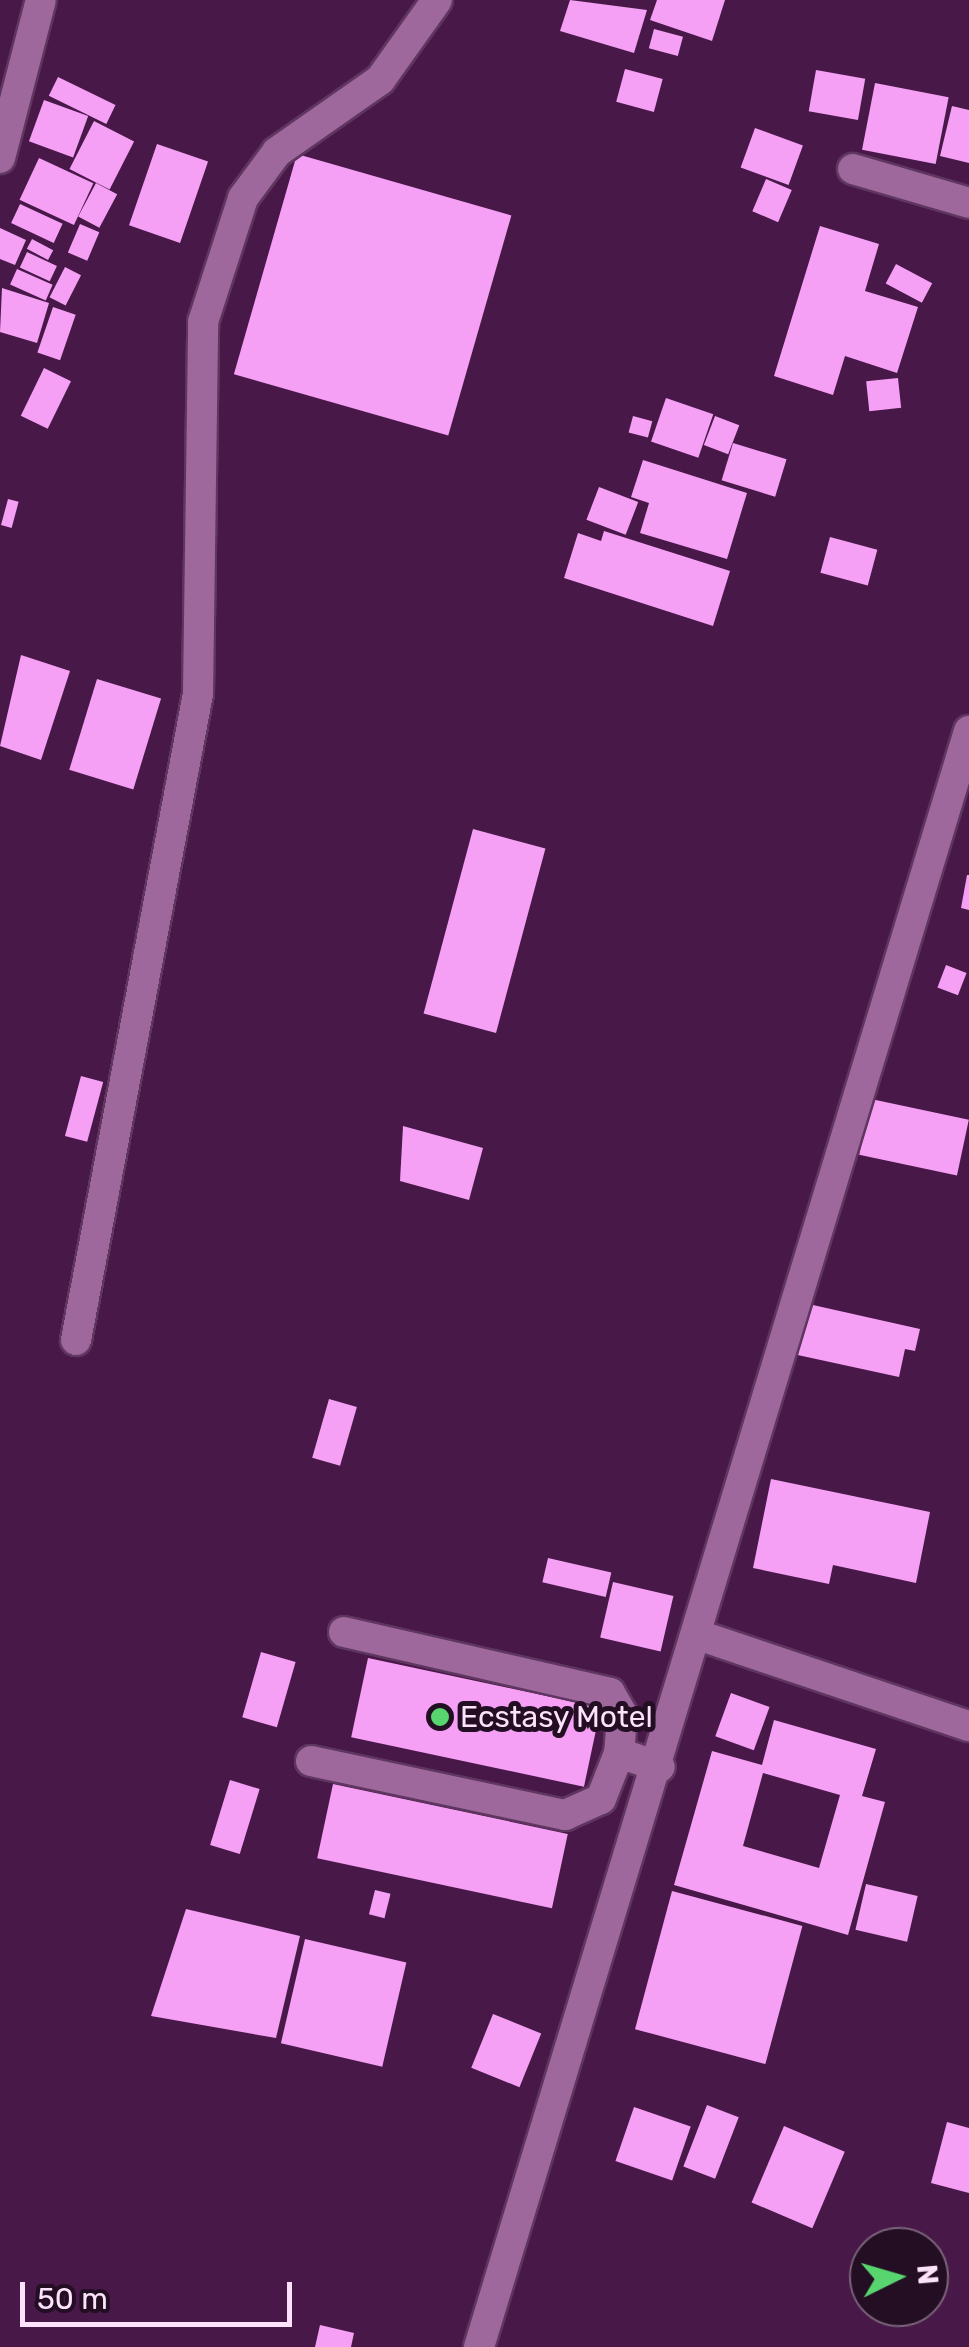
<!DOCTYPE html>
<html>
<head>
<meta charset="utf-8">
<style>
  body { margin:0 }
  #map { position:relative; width:969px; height:2347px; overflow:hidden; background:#481849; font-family:Rubik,sans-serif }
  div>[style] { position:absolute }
  .building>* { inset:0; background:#f5a0f4; transform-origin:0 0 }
  .roads { filter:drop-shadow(2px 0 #5f365f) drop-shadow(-2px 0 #5f365f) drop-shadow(0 2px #5f365f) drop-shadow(0 -2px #5f365f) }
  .minor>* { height:30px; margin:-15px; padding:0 15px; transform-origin:15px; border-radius:15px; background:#9e689d }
  .dots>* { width:28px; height:28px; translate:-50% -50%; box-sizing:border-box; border:5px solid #230e23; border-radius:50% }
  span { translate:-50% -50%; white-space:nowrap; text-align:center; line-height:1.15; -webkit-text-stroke:10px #230e23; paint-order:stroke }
  .poi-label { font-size:30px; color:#fce3fb }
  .left { translate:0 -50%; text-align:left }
  .north { position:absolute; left:849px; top:2227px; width:100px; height:100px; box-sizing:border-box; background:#230e23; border:2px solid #7a6379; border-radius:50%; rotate:85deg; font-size:28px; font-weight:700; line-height:40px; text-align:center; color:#fce3fb }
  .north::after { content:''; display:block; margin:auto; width:35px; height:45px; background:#58d56f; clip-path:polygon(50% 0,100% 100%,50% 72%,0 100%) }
  .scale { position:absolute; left:20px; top:2282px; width:272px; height:45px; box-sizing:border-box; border:5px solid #fce3fb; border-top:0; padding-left:12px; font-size:30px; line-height:35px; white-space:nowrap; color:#fce3fb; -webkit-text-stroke:8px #230e23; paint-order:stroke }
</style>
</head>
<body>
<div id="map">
  <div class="building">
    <i style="clip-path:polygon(570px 0,647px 10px,634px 53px,560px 31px)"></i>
    <i style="clip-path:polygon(657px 0,725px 0,712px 41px,650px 20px)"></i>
    <i style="left:654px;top:29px;width:30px;height:20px;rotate:15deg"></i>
    <i style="left:625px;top:69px;width:39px;height:34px;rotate:15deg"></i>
    <i style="left:816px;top:70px;width:50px;height:42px;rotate:10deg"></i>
    <i style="left:58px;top:77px;width:64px;height:21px;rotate:26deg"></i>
    <i style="left:875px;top:83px;width:75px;height:68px;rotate:11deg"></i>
    <i style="left:44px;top:100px;width:47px;height:44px;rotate:20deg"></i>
    <i style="clip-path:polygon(952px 106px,969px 110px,969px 163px,940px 156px)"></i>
    <i style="left:94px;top:121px;width:45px;height:54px;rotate:27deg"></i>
    <i style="left:755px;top:128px;width:51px;height:42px;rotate:20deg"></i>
    <i style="left:157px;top:144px;width:54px;height:86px;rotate:19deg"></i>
    <i style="left:297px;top:154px;width:223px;height:229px;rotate:16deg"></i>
    <i style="left:39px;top:158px;width:60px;height:46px;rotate:25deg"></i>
    <i style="left:766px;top:179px;width:28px;height:35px;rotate:23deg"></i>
    <i style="left:96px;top:183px;width:24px;height:38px;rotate:28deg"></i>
    <i style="left:20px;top:204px;width:47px;height:21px;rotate:25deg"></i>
    <i style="left:80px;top:224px;width:21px;height:31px;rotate:23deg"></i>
    <i style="clip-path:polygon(820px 226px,879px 244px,865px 291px,918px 307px,897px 373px,845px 356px,833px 395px,774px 376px)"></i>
    <i style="clip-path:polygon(0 228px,26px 240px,15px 265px,0 259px)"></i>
    <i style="left:32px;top:239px;width:24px;height:11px;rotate:28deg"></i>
    <i style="left:27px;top:252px;width:33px;height:17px;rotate:25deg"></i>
    <i style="left:896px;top:264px;width:41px;height:22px;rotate:28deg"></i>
    <i style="left:65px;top:267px;width:18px;height:34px;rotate:27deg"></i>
    <i style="left:17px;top:269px;width:39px;height:17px;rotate:24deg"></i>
    <i style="clip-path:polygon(2px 288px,49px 303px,37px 343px,0 332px)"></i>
    <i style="left:53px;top:307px;width:24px;height:48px;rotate:19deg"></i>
    <i style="left:44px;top:368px;width:30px;height:53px;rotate:26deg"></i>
    <i style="left:898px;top:378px;width:30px;height:32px;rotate:84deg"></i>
    <i style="left:666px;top:398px;width:50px;height:46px;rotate:19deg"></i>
    <i style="left:633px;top:416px;width:20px;height:17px;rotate:15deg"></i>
    <i style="left:715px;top:416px;width:26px;height:31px;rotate:21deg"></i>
    <i style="left:733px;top:443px;width:56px;height:39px;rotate:17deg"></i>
    <i style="clip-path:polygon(643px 460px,747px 493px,727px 559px,640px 533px,649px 503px,631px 497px)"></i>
    <i style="left:599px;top:487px;width:42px;height:35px;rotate:21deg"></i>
    <i style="left:8px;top:499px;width:11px;height:27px;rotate:15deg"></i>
    <i style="clip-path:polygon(604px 531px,730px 571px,713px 626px,564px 578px,578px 533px,601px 541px)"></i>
    <i style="left:830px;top:537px;width:49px;height:37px;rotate:15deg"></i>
    <i style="clip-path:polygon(21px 655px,70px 671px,41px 760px,0 746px)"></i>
    <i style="left:97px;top:679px;width:67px;height:95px;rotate:17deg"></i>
    <i style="left:473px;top:829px;width:75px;height:191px;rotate:15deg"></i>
    <i style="clip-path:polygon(967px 875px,969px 875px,969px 910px,961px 908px)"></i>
    <i style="left:946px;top:965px;width:22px;height:24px;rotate:21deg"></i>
    <i style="left:81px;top:1076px;width:23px;height:62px;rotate:15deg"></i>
    <i style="left:871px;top:1099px;width:100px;height:57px;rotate:12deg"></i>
    <i style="clip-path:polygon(403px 1126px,483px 1148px,469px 1200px,400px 1181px)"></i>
    <i style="clip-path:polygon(804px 1303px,920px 1329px,915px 1351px,905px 1349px,899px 1377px,793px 1354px)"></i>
    <i style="left:329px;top:1399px;width:29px;height:61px;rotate:16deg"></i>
    <i style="clip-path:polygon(771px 1479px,930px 1512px,916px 1583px,833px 1565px,829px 1584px,753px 1568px)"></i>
    <i style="left:548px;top:1558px;width:65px;height:25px;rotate:13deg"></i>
    <i style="left:613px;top:1582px;width:62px;height:57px;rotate:13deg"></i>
    <i style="left:261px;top:1652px;width:36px;height:68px;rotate:16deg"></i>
    <i style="left:368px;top:1658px;width:238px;height:81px;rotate:12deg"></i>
    <i style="left:731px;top:1693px;width:41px;height:46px;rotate:20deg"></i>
    <i style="clip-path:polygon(evenodd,774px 1720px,876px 1749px,862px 1796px,885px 1802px,848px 1935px,674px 1885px,712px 1751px,762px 1765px,774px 1720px,763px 1773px,840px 1795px,819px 1868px,743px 1846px,763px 1773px)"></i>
    <i style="left:230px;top:1780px;width:31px;height:68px;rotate:17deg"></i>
    <i style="left:333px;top:1784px;width:240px;height:76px;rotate:12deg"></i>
    <i style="left:866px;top:1884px;width:53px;height:47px;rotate:13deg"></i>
    <i style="left:375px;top:1890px;width:16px;height:25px;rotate:14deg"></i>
    <i style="left:672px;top:1891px;width:135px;height:143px;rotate:15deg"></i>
    <i style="clip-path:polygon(186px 1909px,300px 1936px,276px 2038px,151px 2016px)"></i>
    <i style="left:305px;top:1939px;width:104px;height:107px;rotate:13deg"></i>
    <i style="left:493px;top:2014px;width:52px;height:58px;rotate:22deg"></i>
    <i style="left:707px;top:2105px;width:34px;height:66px;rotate:21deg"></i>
    <i style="left:634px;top:2107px;width:60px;height:57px;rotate:19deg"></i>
    <i style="clip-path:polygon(947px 2122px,969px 2128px,969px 2193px,931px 2183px)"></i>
    <i style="left:784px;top:2126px;width:66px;height:83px;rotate:23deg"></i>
    <i style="clip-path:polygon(320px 2325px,354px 2333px,351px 2347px,315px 2347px)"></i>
  </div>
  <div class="roads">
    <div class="minor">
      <i style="left:0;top:158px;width:163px;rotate:-75.5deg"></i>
      <i style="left:853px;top:169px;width:121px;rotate:16.3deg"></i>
      <i style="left:76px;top:1340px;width:657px;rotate:-79.31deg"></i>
      <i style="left:198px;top:694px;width:372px;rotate:-89.2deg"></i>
      <i style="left:203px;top:322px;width:130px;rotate:-72.1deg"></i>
      <i style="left:243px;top:198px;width:57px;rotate:-53.5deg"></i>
      <i style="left:277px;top:152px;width:126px;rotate:-35deg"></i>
      <i style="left:380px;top:80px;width:98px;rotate:-54.5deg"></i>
      <i style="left:344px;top:1632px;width:273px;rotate:12.9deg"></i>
      <i style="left:610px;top:1693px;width:24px;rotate:60deg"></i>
      <i style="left:622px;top:1714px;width:39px;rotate:94deg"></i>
      <i style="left:619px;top:1753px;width:43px;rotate:18.9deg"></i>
      <i style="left:701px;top:1636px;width:283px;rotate:18.6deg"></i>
      <i style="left:311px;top:1761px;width:260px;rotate:12deg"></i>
      <i style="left:565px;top:1815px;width:39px;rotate:-24deg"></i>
      <i style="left:601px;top:1799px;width:49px;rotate:-68.6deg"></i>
      <i style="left:479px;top:2347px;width:1689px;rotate:-73.13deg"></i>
    </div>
  </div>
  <div class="dots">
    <i style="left:440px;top:1717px;background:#58d56f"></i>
  </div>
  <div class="poi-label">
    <span class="left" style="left:460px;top:1717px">Ecstasy Motel</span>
  </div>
  <div class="north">N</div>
  <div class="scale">50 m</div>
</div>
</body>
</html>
